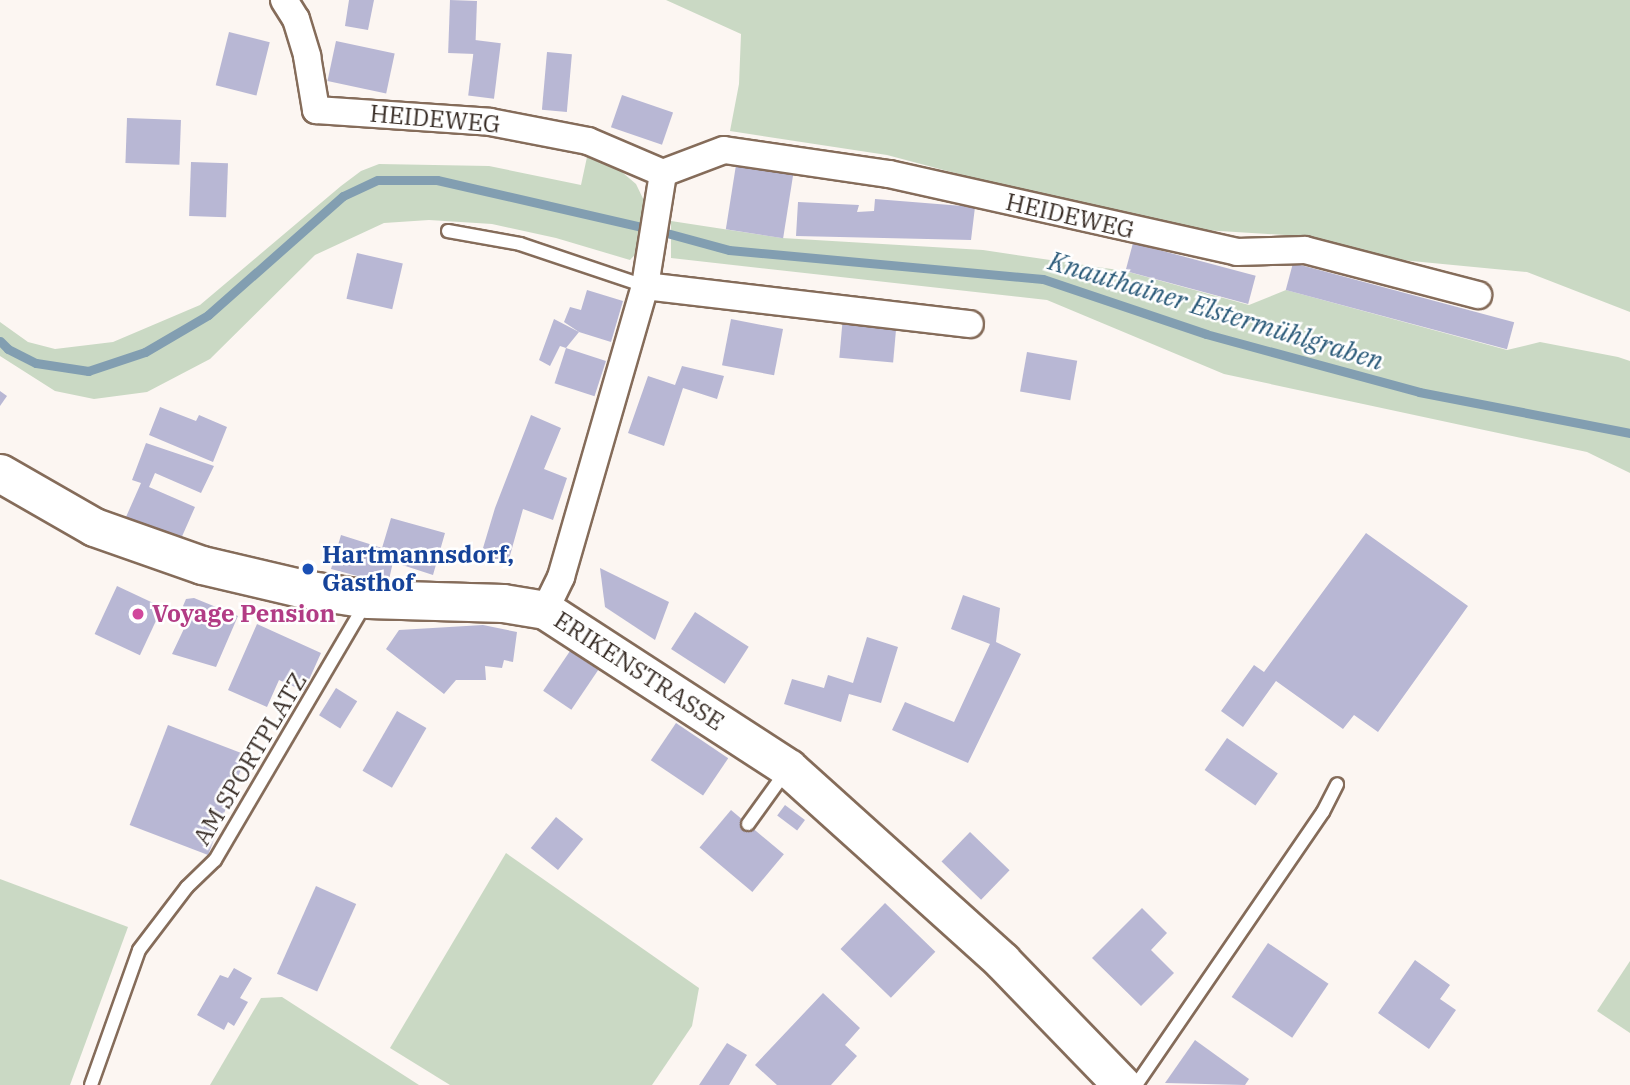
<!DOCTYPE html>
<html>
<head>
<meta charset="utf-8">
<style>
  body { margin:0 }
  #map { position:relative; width:1630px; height:1085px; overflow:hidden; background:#fcf6f2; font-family:"IBM Plex Serif",serif }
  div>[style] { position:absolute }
  .green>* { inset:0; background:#cad9c4 }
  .stream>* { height:9px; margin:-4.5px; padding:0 4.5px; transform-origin:4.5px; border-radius:4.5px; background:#829eb1 }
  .building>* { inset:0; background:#b8b7d4; transform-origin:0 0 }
  .roads { filter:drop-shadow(2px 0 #856c5a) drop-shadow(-2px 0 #856c5a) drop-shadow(0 2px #856c5a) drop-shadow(0 -2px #856c5a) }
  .lane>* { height:12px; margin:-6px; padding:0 6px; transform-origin:6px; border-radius:6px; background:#fff }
  .street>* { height:26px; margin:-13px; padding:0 13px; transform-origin:13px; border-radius:13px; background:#fff }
  .secondary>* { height:37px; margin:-18.5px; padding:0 18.5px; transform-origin:18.5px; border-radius:18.5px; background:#fff }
  .dots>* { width:19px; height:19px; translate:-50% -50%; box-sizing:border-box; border:4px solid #fff; border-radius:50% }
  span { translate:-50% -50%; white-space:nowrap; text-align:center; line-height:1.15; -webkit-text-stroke:5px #fff; paint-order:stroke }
  .street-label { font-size:24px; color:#382d26 }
  .transit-label { font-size:24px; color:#164399; font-weight:700 }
  .left { translate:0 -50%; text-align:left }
  .hotel-label { font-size:24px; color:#b23c85; font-weight:700 }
  .water-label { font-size:26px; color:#295978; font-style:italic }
</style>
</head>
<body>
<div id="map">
  <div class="green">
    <i style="clip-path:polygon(666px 0,1630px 0,1630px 312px,1527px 272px,1401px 260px,1285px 235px,1203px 230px,1034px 194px,887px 155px,730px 131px,739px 84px,741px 34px)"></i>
    <i style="clip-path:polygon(587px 157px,616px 167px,636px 184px,648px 209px,641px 248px,630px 260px,556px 238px,492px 224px,429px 220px,384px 223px,315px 255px,210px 359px,147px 392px,94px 399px,55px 391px,0 356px,0 322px,28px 342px,55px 349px,113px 342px,200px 305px,341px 186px,361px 171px,379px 164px,489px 166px,581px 185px)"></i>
    <i style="clip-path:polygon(671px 221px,782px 238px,983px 250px,1125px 271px,1249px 305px,1286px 290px,1507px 350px,1540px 342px,1618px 357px,1630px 361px,1630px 473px,1587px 452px,1224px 374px,1047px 300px,671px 258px)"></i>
    <i style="clip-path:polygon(506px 853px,699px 988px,692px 1026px,652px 1085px,450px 1085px,390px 1048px)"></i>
    <i style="clip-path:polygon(0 879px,128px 927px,70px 1085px,0 1085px)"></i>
    <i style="clip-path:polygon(1630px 961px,1630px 1033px,1597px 1011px)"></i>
    <i style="clip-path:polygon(282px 997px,419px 1085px,210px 1085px,261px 998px)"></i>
  </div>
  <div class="stream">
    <i style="left:663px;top:232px;width:68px;rotate:15.3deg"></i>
    <i style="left:729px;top:250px;width:315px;rotate:5.3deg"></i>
    <i style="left:1043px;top:279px;width:172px;rotate:18.6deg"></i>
    <i style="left:1206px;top:334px;width:221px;rotate:15.2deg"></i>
    <i style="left:1419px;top:392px;width:215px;rotate:11deg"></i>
    <i style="left:0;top:341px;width:11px;rotate:45deg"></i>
    <i style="left:8px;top:349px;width:31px;rotate:27deg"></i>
    <i style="left:36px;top:363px;width:53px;rotate:8.7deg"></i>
    <i style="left:88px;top:371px;width:60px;rotate:-18.4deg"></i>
    <i style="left:145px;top:352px;width:73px;rotate:-30.4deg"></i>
    <i style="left:208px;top:315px;width:180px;rotate:-41.4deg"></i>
    <i style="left:343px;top:196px;width:38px;rotate:-25deg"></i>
    <i style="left:378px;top:180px;width:59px"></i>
    <i style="left:437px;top:180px;width:214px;rotate:12.9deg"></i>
  </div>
  <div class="building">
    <i style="clip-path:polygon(349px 0,374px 0,368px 30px,345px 26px)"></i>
    <i style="left:450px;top:0;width:27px;height:53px;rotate:2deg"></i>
    <i style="left:229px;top:32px;width:42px;height:55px;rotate:14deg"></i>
    <i style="left:475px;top:40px;width:26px;height:56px;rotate:7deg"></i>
    <i style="left:336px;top:41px;width:60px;height:41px;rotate:12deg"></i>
    <i style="left:547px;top:52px;width:25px;height:58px;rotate:5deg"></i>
    <i style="left:622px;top:95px;width:54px;height:34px;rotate:19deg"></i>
    <i style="left:127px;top:118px;width:54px;height:45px;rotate:2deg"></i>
    <i style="left:191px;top:162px;width:37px;height:54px;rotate:2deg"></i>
    <i style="left:736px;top:165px;width:58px;height:65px;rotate:9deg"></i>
    <i style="clip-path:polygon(875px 199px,975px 207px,971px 240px,796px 236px,798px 202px,859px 205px,857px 212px,874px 211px)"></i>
    <i style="left:1133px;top:243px;width:127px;height:29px;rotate:15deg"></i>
    <i style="left:357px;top:253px;width:47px;height:47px;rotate:13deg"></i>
    <i style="left:1293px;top:263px;width:229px;height:28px;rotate:15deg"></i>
    <i style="clip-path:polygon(587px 290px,623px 301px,611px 342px,579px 332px,564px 322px,570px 307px,581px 310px)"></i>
    <i style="left:843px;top:316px;width:54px;height:42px;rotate:5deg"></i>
    <i style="clip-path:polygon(554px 319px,579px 332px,566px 348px,560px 346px,550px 366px,539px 360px)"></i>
    <i style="left:731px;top:319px;width:53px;height:47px;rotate:11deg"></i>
    <i style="left:566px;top:348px;width:42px;height:37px;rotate:18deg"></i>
    <i style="left:1027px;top:352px;width:51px;height:40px;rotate:10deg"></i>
    <i style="clip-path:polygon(682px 366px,724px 376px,717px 399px,683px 388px,664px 446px,628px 433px,648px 376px,675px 385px)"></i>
    <i style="clip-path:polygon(0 391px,7px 396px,0 406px)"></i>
    <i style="clip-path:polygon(160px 407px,196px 421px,199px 415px,227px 427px,213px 462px,149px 435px)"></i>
    <i style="clip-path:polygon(531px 415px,561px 428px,544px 469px,567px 478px,553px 520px,523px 509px,507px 566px,480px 558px,495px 508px)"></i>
    <i style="clip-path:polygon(146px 443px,214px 466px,201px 493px,155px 473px,149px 487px,195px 507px,180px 541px,126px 517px,141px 483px,132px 480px)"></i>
    <i style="clip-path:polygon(391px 518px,445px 533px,433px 575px,393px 562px,388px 584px,331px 569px,341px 535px,382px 548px)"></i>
    <i style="clip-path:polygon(1366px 533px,1468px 606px,1378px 732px,1354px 715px,1343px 729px,1276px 681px,1243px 727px,1221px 711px,1254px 665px,1264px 672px)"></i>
    <i style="clip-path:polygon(600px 568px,669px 602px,655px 640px,605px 607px)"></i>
    <i style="left:117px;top:586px;width:50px;height:53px;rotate:25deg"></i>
    <i style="clip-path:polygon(963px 595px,1000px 608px,996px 642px,1021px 654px,968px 763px,892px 730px,905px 702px,954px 722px,990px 644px,951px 629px)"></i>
    <i style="clip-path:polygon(194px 598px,238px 616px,216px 667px,172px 654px,190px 616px,183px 606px,186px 599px)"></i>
    <i style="left:695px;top:612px;width:64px;height:44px;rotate:33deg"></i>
    <i style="clip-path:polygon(257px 624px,321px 653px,304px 691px,279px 680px,267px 707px,228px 690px)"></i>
    <i style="clip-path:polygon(483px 625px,517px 632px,513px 662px,504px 660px,502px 668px,485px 666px,486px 680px,456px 680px,444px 694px,386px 649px,399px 630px)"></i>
    <i style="clip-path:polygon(867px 637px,898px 647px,881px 703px,849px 694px,841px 722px,784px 704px,792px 679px,824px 688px,828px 675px,853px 683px)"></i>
    <i style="left:570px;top:651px;width:34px;height:48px;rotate:34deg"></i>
    <i style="left:336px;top:688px;width:25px;height:32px;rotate:32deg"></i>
    <i style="left:397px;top:711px;width:34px;height:69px;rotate:30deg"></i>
    <i style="left:676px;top:723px;width:63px;height:45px;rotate:34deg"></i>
    <i style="left:168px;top:725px;width:84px;height:107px;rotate:21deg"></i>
    <i style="left:1227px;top:738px;width:62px;height:39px;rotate:35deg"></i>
    <i style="left:785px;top:805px;width:25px;height:13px;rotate:37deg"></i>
    <i style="left:731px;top:810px;width:69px;height:49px;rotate:40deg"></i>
    <i style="left:556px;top:817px;width:35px;height:40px;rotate:39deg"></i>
    <i style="left:970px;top:832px;width:55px;height:41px;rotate:44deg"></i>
    <i style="left:316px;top:886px;width:44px;height:96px;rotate:24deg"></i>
    <i style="left:885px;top:903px;width:70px;height:64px;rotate:44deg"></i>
    <i style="clip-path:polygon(1142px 908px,1167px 933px,1151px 950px,1174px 973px,1141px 1006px,1092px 958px)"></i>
    <i style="left:1268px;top:943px;width:73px;height:65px;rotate:34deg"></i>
    <i style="clip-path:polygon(1415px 960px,1450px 985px,1440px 999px,1456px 1010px,1429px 1049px,1378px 1013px)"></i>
    <i style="clip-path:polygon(234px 968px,252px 978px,240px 998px,248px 1002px,234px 1026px,228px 1022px,224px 1030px,197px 1015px,220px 975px,228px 978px)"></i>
    <i style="clip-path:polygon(823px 993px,860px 1028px,845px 1045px,857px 1056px,831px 1085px,777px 1085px,755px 1065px)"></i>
    <i style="clip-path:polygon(1195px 1040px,1249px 1079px,1245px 1085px,1165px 1083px)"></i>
    <i style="clip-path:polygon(727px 1043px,747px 1055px,729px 1085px,699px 1085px)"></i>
  </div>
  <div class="roads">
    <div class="lane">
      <i style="left:448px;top:231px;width:73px;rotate:10.2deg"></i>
      <i style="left:520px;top:244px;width:132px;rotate:18.6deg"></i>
      <i style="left:748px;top:824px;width:67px;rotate:-54.2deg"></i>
      <i style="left:91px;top:1085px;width:143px;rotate:-70.4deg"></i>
      <i style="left:139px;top:950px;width:79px;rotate:-52.7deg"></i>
      <i style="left:187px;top:887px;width:39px;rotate:-44deg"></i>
      <i style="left:215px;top:860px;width:298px;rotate:-59.6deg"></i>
      <i style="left:1136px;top:1085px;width:331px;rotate:-55.6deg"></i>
      <i style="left:1323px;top:812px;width:31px;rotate:-63deg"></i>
    </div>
    <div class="street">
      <i style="left:284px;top:0;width:22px;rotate:58deg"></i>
      <i style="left:296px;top:19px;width:39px;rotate:73deg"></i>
      <i style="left:307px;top:56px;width:55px;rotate:80.5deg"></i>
      <i style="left:316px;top:110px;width:174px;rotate:3.9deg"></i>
      <i style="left:490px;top:122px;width:100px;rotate:11deg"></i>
      <i style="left:588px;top:141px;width:82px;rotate:23.1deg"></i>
      <i style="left:663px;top:173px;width:65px;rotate:-20.7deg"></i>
      <i style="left:724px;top:150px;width:167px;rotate:8.3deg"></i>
      <i style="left:889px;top:174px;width:357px;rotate:12.6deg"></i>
      <i style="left:1237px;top:252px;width:68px;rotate:-1.7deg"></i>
      <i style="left:1305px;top:250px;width:179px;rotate:14.6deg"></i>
      <i style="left:645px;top:286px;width:327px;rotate:6.7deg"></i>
      <i style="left:545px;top:610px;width:37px;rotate:-64deg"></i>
      <i style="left:561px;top:577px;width:303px;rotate:-73.9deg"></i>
      <i style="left:645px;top:286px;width:114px;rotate:-80.9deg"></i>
    </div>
    <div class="secondary">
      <i style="left:0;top:473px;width:108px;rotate:29.9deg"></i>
      <i style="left:94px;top:527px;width:114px;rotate:19.4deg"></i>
      <i style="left:202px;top:565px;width:105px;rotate:13.2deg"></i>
      <i style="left:304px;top:589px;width:65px;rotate:8.9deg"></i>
      <i style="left:368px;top:599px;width:135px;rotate:1.7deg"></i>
      <i style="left:503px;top:603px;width:43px;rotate:9.5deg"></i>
      <i style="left:545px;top:610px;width:290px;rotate:33deg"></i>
      <i style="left:788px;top:768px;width:288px;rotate:42deg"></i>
      <i style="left:1002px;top:961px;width:173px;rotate:45.9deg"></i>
    </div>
  </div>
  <div class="dots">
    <i style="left:308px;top:569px;background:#1a4fb4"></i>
    <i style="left:138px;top:614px;background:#d1479c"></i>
  </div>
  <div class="street-label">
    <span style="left:435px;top:119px;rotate:5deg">HEIDEWEG</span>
    <span style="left:1070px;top:216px;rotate:13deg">HEIDEWEG</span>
    <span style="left:639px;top:671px;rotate:33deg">ERIKENSTRASSE</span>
    <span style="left:250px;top:759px;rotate:-59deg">AM SPORTPLATZ</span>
  </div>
  <div class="transit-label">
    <span class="left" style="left:322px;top:569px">Hartmannsdorf,<br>Gasthof</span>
  </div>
  <div class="hotel-label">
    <span class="left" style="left:152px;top:614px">Voyage Pension</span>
  </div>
  <div class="water-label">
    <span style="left:1216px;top:311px;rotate:17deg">Knauthainer Elstermühlgraben</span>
  </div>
</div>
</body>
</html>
